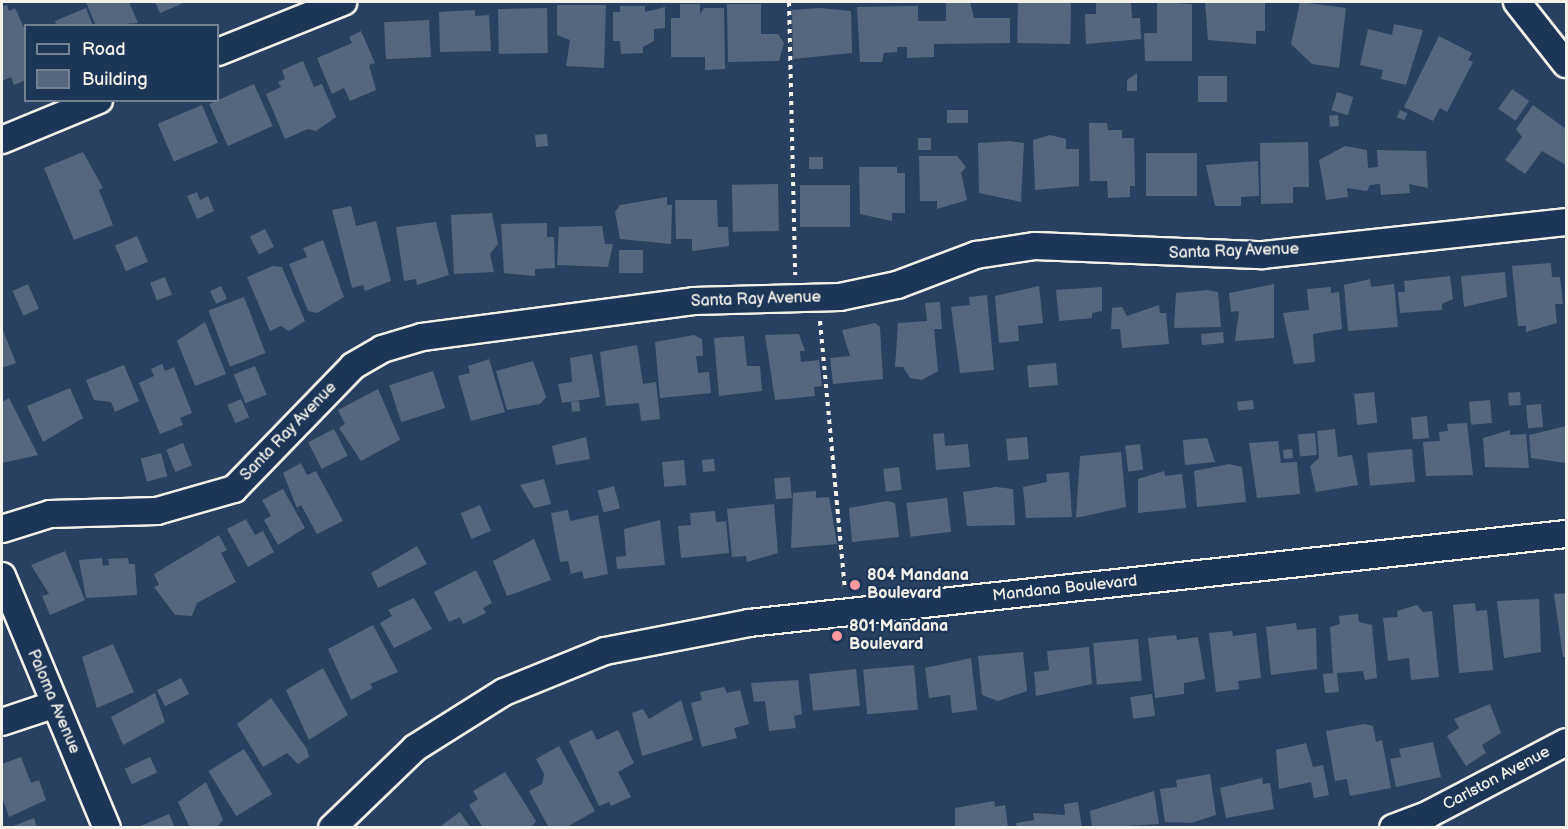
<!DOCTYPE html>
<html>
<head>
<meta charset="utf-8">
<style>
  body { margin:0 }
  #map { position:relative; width:1568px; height:829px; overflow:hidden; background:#2a4060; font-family:"Balsamiq Sans",sans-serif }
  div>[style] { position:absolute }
  .building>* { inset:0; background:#56677d; transform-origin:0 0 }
  .path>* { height:4px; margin-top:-2px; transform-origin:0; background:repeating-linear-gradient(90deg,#f4f1e8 0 4.5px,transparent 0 9px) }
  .roads { filter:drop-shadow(2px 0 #f4f1e8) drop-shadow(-2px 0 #f4f1e8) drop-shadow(0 2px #f4f1e8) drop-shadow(0 -2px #f4f1e8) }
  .minor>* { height:26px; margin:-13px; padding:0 13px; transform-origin:13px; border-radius:13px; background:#1d3557 }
  .dots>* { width:16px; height:16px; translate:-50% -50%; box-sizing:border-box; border:3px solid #1d3557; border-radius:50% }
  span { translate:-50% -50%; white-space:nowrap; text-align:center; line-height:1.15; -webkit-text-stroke:4.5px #1d3557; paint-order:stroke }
  .street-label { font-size:16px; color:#f4f1e8 }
  .poi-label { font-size:16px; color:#f4f1e8; font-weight:700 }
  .left { translate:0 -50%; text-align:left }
  .frame { position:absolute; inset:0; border:3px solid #f4f1e8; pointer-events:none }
  .legend { position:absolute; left:24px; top:24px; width:195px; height:78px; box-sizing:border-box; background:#1d3557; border:2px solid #738091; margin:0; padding:8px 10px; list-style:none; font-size:18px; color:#f4f1e8 }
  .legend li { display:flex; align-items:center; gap:12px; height:30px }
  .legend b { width:30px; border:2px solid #738091 }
</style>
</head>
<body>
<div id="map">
  <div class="building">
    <i style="clip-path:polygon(86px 2px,129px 2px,138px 23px,96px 26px)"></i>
    <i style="clip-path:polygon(155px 2px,186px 2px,160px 13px)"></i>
    <i style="clip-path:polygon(946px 2px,970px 2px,974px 18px,1010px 18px,1010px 43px,934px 44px,934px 57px,907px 58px,907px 47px,897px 47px,897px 52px,884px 53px,882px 62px,860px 62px,857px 7px,918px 6px,918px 21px,946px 21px)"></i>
    <i style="left:1018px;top:2px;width:53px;height:41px;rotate:1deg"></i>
    <i style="clip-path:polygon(1096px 2px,1131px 2px,1132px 18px,1140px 18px,1141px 39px,1086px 44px,1085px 14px,1096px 14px)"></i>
    <i style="clip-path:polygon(1157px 2px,1192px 4px,1192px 61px,1145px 61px,1144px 33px,1157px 33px)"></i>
    <i style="clip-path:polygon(1205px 2px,1265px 2px,1265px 31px,1256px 31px,1256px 44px,1208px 40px)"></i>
    <i style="clip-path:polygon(1300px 2px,1346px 8px,1339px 68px,1312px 64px,1291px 44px)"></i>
    <i style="clip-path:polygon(680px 4px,700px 4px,700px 14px,704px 8px,724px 8px,725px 69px,705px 70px,705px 57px,671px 57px,671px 18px,680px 18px)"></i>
    <i style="clip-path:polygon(727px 4px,761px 4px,761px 34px,778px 34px,784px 43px,779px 61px,728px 62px)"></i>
    <i style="clip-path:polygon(7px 5px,9px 11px,15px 8px,26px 32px,26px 80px,14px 85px,11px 77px,2px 81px,2px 7px)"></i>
    <i style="clip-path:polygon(557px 5px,606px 5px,604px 68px,566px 66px,570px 40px,557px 35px)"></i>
    <i style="clip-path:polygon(620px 6px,645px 6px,645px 12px,665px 7px,665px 28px,654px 29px,654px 41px,643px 47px,643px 53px,621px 54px,620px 41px,613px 41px,613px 12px,620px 12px)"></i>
    <i style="clip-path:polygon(86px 8px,93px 26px,57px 26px,55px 21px)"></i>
    <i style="left:547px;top:8px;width:45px;height:49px;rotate:89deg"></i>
    <i style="clip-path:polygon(820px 8px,851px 11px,852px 53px,793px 59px,792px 10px)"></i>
    <i style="clip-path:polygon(475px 10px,475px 16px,489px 15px,491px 51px,440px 52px,439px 12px)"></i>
    <i style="left:429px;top:20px;width:37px;height:45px;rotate:87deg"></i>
    <i style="clip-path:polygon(1394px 24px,1423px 30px,1406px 85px,1381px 79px,1383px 70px,1360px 65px,1368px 29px,1392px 35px)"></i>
    <i style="clip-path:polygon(361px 31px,375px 63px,369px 65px,376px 90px,350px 101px,344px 88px,332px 94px,317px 58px,352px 43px,349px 37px)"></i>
    <i style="clip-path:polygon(1439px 36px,1472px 53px,1468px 60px,1473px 62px,1447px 112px,1440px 108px,1433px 121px,1404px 107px)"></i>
    <i style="clip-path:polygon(303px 61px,314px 87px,322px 84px,336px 117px,316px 131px,308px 129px,285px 139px,266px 94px,281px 87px,278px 82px,285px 79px,282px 70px)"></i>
    <i style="clip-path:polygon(1137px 73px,1137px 91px,1127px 91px,1127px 80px)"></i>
    <i style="left:1198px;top:76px;width:29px;height:26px"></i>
    <i style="left:254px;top:84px;width:46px;height:49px;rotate:66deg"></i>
    <i style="left:1512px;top:89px;width:21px;height:24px;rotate:35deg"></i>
    <i style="left:1337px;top:92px;width:17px;height:19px;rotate:17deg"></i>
    <i style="left:202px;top:105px;width:41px;height:48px;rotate:67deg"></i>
    <i style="clip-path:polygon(1533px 105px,1566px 129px,1566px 165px,1542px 151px,1525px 174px,1505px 160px,1522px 137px,1516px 129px)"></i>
    <i style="left:947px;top:110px;width:21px;height:13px"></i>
    <i style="left:1400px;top:110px;width:8px;height:8px;rotate:23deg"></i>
    <i style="left:1338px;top:115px;width:11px;height:9px;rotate:85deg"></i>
    <i style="clip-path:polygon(1089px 123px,1107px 123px,1108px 130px,1122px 130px,1122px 138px,1134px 138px,1135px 186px,1130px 186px,1130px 197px,1108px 198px,1107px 181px,1090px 181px)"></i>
    <i style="left:547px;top:134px;width:12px;height:12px;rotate:85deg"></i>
    <i style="clip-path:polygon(1050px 135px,1066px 139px,1066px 149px,1079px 149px,1079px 186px,1035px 190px,1033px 140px)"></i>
    <i style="left:918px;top:138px;width:13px;height:12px"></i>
    <i style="clip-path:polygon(1010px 141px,1024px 143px,1021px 202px,979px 193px,978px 143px)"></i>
    <i style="clip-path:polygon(1308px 142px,1309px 187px,1293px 187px,1293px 203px,1261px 204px,1260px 143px)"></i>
    <i style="clip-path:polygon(1345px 146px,1367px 150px,1368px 168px,1378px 167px,1377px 150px,1426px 151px,1428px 188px,1409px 184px,1410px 193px,1381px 195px,1380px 184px,1370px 185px,1367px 191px,1347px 188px,1348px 197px,1326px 200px,1319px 160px)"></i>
    <i style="clip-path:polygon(83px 152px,103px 188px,99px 190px,113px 225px,74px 240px,44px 168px)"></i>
    <i style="left:1197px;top:153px;width:43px;height:51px;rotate:90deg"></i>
    <i style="clip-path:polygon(919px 156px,957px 156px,966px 167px,961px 173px,967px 200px,937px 209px,937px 201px,920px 201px)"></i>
    <i style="left:809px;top:157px;width:14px;height:12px"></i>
    <i style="clip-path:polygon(1258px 161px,1259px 196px,1241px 197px,1241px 206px,1215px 206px,1206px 165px)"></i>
    <i style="clip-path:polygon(859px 167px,897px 167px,897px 173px,905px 173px,905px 213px,892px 213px,892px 221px,860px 214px)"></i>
    <i style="left:778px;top:184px;width:47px;height:46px;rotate:89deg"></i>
    <i style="left:800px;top:185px;width:50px;height:42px"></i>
    <i style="clip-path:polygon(197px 192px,200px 200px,208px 196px,214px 211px,197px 219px,187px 196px)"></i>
    <i style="clip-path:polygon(667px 197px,667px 205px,672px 205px,671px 244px,620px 239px,615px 212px,620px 205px)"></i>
    <i style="clip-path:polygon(675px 200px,717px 200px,718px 227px,728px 227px,729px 246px,692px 251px,692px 239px,676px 239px)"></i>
    <i style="clip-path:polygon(351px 206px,356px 226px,376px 221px,391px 281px,365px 291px,363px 285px,352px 288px,332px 210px)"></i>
    <i style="clip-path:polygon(492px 213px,498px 244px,490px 254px,494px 272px,454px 274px,451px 215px)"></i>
    <i style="clip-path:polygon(436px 222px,449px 275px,417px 285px,416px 279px,404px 281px,396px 227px)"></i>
    <i style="clip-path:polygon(547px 223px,547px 237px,554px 237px,555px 268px,535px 269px,535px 276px,504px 273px,501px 224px)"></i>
    <i style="clip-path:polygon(602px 226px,605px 244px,613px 244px,608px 267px,557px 265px,559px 227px)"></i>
    <i style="left:265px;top:229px;width:20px;height:17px;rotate:63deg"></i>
    <i style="left:137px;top:236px;width:28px;height:24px;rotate:67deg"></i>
    <i style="clip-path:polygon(323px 240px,344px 297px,317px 313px,308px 311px,289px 264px,307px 257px,303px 248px)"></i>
    <i style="left:619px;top:250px;width:24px;height:23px"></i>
    <i style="clip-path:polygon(1551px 263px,1552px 277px,1560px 277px,1563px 304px,1555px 304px,1557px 323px,1526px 332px,1526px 326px,1518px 326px,1512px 266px)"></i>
    <i style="clip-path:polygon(273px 266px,282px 267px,305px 321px,289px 331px,281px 326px,270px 331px,247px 277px)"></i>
    <i style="clip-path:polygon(1505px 272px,1507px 297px,1464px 307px,1461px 276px)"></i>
    <i style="clip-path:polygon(1450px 276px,1453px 299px,1442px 304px,1442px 310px,1400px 313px,1398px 292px,1405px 292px,1404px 281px)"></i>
    <i style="left:165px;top:277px;width:19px;height:16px;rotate:69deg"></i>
    <i style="clip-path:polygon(1370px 279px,1371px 287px,1394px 284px,1398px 327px,1348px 331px,1344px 285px)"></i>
    <i style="left:28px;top:284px;width:27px;height:17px;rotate:66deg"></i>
    <i style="clip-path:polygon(1274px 284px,1274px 338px,1235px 341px,1239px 311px,1231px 312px,1229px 293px)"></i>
    <i style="left:221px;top:286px;width:14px;height:12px;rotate:65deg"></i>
    <i style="clip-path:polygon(1039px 286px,1043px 323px,1018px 326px,1019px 341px,999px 343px,995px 296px)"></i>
    <i style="clip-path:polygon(1102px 287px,1102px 311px,1092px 313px,1092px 318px,1059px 321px,1056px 290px)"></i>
    <i style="clip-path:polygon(1331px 287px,1331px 293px,1339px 292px,1342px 329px,1313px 334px,1315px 362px,1294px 364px,1283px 313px,1309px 310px,1307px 289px)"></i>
    <i style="clip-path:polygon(1207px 290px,1218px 292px,1221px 327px,1174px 328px,1176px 293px)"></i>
    <i style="clip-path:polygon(987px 295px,994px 370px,960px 373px,951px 307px,970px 305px,969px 297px)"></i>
    <i style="left:244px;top:297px;width:60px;height:38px;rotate:69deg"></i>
    <i style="clip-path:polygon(940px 302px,942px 329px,934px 329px,938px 371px,922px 380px,910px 378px,903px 367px,895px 367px,898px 323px,927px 321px,925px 303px)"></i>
    <i style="clip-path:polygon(1159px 305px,1160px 313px,1166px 313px,1169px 344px,1122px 348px,1120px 329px,1111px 329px,1112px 308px,1122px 307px,1127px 316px)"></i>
    <i style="clip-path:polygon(205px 322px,226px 374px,195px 386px,177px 341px)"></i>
    <i style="clip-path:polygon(875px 323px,880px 327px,883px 379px,833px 384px,830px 358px,850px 356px,842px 330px)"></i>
    <i style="clip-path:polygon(2px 328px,16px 363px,2px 368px)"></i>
    <i style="left:1223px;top:332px;width:11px;height:22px;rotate:85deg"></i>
    <i style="clip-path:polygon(799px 334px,805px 351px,800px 351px,801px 362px,819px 360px,822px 386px,814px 387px,815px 396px,775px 400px,765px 335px)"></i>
    <i style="clip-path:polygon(694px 335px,702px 339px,703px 356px,696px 356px,698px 373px,709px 372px,711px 393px,660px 398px,655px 342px)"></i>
    <i style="clip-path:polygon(744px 336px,747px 366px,760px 366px,762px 391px,719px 396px,714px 338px)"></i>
    <i style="clip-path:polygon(637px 345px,643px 384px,656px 382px,660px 419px,641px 421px,639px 403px,606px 406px,600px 352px)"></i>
    <i style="clip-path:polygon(592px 354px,600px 397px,562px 403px,558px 384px,572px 382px,570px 358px)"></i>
    <i style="clip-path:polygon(489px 359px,505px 412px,471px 421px,458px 376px,470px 373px,468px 366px)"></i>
    <i style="clip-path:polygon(533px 361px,546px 397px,540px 404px,507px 410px,496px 371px)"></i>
    <i style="left:1056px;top:363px;width:22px;height:29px;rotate:85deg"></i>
    <i style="clip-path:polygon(162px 364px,165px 371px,174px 367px,192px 413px,180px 418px,183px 425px,160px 434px,139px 383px,154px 376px,151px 369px)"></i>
    <i style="clip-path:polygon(124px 365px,139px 401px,115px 412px,111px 402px,94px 400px,86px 380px)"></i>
    <i style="left:255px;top:366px;width:31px;height:23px;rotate:68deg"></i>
    <i style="left:433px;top:371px;width:39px;height:46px;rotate:72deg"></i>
    <i style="clip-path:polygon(70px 388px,83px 418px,43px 442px,27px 406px)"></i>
    <i style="clip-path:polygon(378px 389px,400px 440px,361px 461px,339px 428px,345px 424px,338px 410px)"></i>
    <i style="left:1374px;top:392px;width:31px;height:20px;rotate:84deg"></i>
    <i style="left:1520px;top:392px;width:13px;height:12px;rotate:86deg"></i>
    <i style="clip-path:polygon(9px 398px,38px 455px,2px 463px,2px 402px)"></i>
    <i style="left:241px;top:399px;width:20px;height:15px;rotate:66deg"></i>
    <i style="left:1253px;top:400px;width:9px;height:16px;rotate:84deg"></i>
    <i style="left:1490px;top:400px;width:23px;height:21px;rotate:85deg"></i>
    <i style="left:579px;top:401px;width:10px;height:8px;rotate:84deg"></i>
    <i style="left:1541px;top:404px;width:23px;height:15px;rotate:85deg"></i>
    <i style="left:1427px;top:416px;width:22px;height:16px;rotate:85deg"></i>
    <i style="clip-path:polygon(1467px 423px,1473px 475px,1426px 476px,1423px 442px,1440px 441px,1439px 432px,1448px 431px,1447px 424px)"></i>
    <i style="clip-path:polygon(1566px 426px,1566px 463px,1531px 458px,1529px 435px)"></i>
    <i style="left:334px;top:429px;width:30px;height:29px;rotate:63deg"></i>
    <i style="clip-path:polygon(1335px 429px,1338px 457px,1352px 455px,1358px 485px,1316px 492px,1310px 466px,1319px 458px,1317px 431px)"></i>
    <i style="clip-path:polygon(1510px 430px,1510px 435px,1526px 434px,1529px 468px,1485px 467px,1483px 438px)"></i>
    <i style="clip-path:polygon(944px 433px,945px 446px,968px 444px,970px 467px,936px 470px,933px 434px)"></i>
    <i style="left:1315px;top:433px;width:22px;height:17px;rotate:85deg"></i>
    <i style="clip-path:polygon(586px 437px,590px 459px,556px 465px,552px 446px)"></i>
    <i style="left:1027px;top:437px;width:22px;height:21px;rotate:85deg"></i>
    <i style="clip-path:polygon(1207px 438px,1215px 462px,1185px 465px,1183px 440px)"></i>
    <i style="clip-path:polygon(1278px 441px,1281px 463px,1297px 462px,1300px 494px,1257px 498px,1249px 443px)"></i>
    <i style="left:183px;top:443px;width:24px;height:18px;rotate:68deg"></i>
    <i style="left:1140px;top:444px;width:26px;height:15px;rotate:83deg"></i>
    <i style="left:1292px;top:449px;width:9px;height:9px;rotate:84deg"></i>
    <i style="left:1412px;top:449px;width:33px;height:45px;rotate:85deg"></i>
    <i style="clip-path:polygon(1121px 452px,1126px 507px,1076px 518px,1080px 456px)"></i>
    <i style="left:161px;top:453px;width:24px;height:21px;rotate:75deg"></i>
    <i style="left:714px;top:459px;width:12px;height:12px;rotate:85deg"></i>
    <i style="left:684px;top:460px;width:25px;height:22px;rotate:85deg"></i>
    <i style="clip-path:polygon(301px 463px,307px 475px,316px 471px,343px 521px,317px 534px,301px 505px,297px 508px,283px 473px)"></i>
    <i style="clip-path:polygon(1229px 464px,1242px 467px,1246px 502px,1197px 507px,1194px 471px)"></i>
    <i style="left:899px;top:467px;width:23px;height:16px;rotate:83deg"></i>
    <i style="clip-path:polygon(1164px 471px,1165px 476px,1182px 474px,1186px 508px,1138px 513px,1138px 479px)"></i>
    <i style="clip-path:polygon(1069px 472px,1072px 517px,1026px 518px,1023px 487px,1047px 482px,1046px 474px)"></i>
    <i style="left:790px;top:477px;width:21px;height:16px;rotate:85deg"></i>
    <i style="clip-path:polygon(544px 479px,551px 504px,534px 508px,520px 485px)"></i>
    <i style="left:614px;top:486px;width:23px;height:17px;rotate:75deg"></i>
    <i style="clip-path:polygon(996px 487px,1013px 489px,1015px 525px,967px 526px,963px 492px)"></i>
    <i style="clip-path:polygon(283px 489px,305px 528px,278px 545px,264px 520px,271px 516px,262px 500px)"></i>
    <i style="clip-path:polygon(816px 491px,816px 498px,829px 497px,837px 544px,791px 548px,793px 493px)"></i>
    <i style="left:947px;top:498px;width:34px;height:41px;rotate:83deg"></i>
    <i style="clip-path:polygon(887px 501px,895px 503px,899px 537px,852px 542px,849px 508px)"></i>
    <i style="clip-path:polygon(774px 504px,778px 553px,747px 562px,746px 556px,732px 557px,727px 509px)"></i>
    <i style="left:480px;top:505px;width:28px;height:21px;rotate:67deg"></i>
    <i style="clip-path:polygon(568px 510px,570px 521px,598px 515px,608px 574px,584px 579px,582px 571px,571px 574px,568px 561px,560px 562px,551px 513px)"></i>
    <i style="clip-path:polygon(715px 511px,716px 522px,726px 521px,729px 553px,681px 558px,678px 526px,691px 525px,690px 513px)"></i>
    <i style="clip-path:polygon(246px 519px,255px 535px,263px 531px,274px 552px,248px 567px,227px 529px)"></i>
    <i style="clip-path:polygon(660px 520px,665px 565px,617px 569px,616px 557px,626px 556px,624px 529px)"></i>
    <i style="clip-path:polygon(219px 535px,227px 550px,221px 553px,236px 582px,197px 603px,192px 616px,175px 615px,154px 587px,159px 585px,154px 574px)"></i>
    <i style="clip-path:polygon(534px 539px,551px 580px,507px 596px,493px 561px)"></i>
    <i style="clip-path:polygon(417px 546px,427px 564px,378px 588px,371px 573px)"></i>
    <i style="clip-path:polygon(65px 551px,85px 600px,50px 615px,42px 596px,49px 594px,31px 565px)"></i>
    <i style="clip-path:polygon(102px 558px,103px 566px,109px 565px,108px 559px,128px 558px,129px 564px,135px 564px,137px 595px,86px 598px,79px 560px)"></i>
    <i style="clip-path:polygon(476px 570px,492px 603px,483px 608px,486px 613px,463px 624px,460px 617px,449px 622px,434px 592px)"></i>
    <i style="clip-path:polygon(1566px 593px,1566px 657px,1563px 657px,1554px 594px)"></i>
    <i style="clip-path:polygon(414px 598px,432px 629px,394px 648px,380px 623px,392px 616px,388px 610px)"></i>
    <i style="clip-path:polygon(1539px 599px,1541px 652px,1504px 658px,1497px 601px)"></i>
    <i style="clip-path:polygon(1475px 603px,1476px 611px,1487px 610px,1493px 670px,1459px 673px,1453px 605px)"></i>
    <i style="clip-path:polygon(1417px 605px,1423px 612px,1432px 611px,1439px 677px,1411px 680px,1409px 658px,1388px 661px,1383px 618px,1398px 617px,1397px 611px)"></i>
    <i style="clip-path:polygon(1358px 614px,1359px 622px,1372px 625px,1377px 678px,1365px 680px,1363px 671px,1337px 673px,1339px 692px,1325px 693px,1323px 674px,1333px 673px,1330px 627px,1340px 624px,1339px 616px)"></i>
    <i style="clip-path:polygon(1296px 623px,1297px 630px,1316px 628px,1317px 669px,1271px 675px,1266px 627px)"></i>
    <i style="clip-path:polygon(373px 625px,398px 672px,370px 684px,373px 688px,351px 700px,328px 649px)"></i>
    <i style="clip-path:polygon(1232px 631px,1233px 636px,1256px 633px,1261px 678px,1238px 681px,1239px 689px,1216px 692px,1209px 633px)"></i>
    <i style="clip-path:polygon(1176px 635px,1177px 640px,1198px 637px,1205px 679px,1184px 683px,1184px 694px,1155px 698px,1148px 638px)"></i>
    <i style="left:1138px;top:639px;width:42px;height:45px;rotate:85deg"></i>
    <i style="clip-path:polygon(113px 644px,134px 692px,97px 708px,82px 657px)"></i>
    <i style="clip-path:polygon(1089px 647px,1092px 684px,1036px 696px,1034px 672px,1049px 670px,1047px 651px)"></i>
    <i style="clip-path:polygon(1023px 652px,1027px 691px,998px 701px,982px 695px,978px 656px)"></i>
    <i style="clip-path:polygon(971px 658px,977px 710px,952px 713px,950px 695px,929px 698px,925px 668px)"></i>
    <i style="left:914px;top:665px;width:45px;height:51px;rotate:85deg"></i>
    <i style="clip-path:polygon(323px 668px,348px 715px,309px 740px,286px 690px)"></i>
    <i style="left:856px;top:669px;width:37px;height:47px;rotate:84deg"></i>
    <i style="left:181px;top:678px;width:18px;height:27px;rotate:63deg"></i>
    <i style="clip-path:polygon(798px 680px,802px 714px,794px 716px,796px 728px,769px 731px,765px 701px,754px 702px,751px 683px)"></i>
    <i style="clip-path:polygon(724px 687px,727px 693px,740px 690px,749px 724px,734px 728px,737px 738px,702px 747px,691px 703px,702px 700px,700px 692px)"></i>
    <i style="clip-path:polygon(155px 693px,165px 722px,123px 745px,111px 717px)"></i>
    <i style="left:1152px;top:694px;width:22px;height:22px;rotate:82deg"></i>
    <i style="clip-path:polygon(271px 698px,307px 749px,309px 757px,298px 764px,287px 753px,263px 767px,237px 724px)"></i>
    <i style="clip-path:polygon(681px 700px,693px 740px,642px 756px,632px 713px,643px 709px,649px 719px)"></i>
    <i style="clip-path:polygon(1490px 704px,1501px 733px,1482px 745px,1486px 753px,1466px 766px,1447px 736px,1459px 728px,1454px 719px)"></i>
    <i style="clip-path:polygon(1364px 724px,1373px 726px,1376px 742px,1382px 740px,1391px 788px,1350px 796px,1347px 779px,1335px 781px,1326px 731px)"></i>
    <i style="clip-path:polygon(592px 730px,597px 740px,618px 730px,634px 763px,618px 772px,631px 797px,611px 806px,609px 802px,599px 806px,569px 741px)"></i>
    <i style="clip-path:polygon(1433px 742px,1441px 777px,1396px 787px,1390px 759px,1401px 757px,1399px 749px)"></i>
    <i style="clip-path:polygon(1306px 743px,1313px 767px,1323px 765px,1329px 795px,1314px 798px,1311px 782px,1279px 789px,1276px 750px)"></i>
    <i style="clip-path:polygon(559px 746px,595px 811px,565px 828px,549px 828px,529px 791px,542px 784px,544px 774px,536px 759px)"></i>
    <i style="left:244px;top:749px;width:53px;height:42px;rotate:58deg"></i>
    <i style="clip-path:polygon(21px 757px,31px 783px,39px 780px,46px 800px,9px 817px,2px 797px,2px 764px)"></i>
    <i style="left:150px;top:757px;width:17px;height:28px;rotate:65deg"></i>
    <i style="clip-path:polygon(505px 772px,536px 821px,531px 828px,483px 828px,469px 805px,478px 799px,473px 791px)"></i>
    <i style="clip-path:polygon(1210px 774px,1216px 815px,1191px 823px,1165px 822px,1160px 789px,1177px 787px,1176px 780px)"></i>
    <i style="clip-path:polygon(1262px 778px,1263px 784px,1270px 783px,1274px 809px,1226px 818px,1220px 788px)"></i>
    <i style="clip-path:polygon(206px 782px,223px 820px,216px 828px,190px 828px,178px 802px)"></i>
    <i style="clip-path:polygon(1154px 791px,1159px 824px,1092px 828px,1090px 811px)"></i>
    <i style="clip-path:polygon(994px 801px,995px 807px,1005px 805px,1008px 828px,955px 828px,955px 808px)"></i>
    <i style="clip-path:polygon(1078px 802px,1082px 828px,1017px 828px,1016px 823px,1034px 820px,1033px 813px,1065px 815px,1064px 804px)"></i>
    <i style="clip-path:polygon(460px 812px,471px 828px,438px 828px)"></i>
    <i style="clip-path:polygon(169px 814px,175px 828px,138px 828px,138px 827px)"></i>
    <i style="clip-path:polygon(34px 818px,37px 828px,11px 828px,11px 827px)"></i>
  </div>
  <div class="path">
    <i style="left:789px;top:2px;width:273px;rotate:88.7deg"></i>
    <i style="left:820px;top:321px;width:268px;rotate:84.7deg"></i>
  </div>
  <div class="roads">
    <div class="minor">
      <i style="left:1517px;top:2px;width:79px;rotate:51.7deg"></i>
      <i style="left:218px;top:52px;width:135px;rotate:-21.8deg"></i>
      <i style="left:2px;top:140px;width:105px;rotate:-22.4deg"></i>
      <i style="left:2px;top:529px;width:50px;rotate:-17.4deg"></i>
      <i style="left:50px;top:514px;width:107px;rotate:-1.6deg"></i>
      <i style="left:157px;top:511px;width:80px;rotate:-15.9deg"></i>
      <i style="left:234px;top:489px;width:171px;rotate:-45.9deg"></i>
      <i style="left:353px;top:366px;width:34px;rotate:-30deg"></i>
      <i style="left:382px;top:349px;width:42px;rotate:-16.7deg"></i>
      <i style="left:422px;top:337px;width:274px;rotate:-7.5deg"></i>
      <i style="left:694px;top:301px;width:146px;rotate:-1.6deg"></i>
      <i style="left:840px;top:297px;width:58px;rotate:-11.9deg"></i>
      <i style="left:897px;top:285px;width:85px;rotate:-20.8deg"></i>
      <i style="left:976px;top:255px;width:60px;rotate:-8.7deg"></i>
      <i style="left:1035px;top:246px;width:228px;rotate:2.3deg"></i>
      <i style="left:1263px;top:255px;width:305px;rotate:-6.2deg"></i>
      <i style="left:2px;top:576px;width:273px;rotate:67.4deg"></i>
      <i style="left:2px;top:722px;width:54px;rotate:-18.4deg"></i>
      <i style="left:332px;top:828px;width:115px;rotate:-43.9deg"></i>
      <i style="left:415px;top:748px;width:105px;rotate:-32.2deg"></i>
      <i style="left:504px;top:692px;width:109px;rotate:-22.1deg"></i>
      <i style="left:605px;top:651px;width:147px;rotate:-11deg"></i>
      <i style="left:749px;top:623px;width:822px;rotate:-6.22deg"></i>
      <i style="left:1393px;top:828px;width:39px;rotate:-21deg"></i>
      <i style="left:1429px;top:814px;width:155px;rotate:-27.7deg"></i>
    </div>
  </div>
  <div class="dots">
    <i style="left:855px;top:585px;background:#ff9aa2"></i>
    <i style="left:837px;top:636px;background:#ff9aa2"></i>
  </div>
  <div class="street-label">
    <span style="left:1234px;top:252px;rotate:-2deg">Santa Ray Avenue</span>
    <span style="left:756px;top:300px;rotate:-2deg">Santa Ray Avenue</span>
    <span style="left:289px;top:432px;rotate:-46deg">Santa Ray Avenue</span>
    <span style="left:1065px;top:589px;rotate:-6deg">Mandana Boulevard</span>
    <span style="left:53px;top:702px;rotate:67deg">Paloma Avenue</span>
    <span style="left:1497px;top:779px;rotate:-28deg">Carlston Avenue</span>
  </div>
  <div class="poi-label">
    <span class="left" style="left:867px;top:585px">804 Mandana<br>Boulevard</span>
    <span class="left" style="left:849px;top:636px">801 Mandana<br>Boulevard</span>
  </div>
  <div class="frame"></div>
  <ul class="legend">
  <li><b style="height:8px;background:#1d3557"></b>Road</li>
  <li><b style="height:16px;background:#56677d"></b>Building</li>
  </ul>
</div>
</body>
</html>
